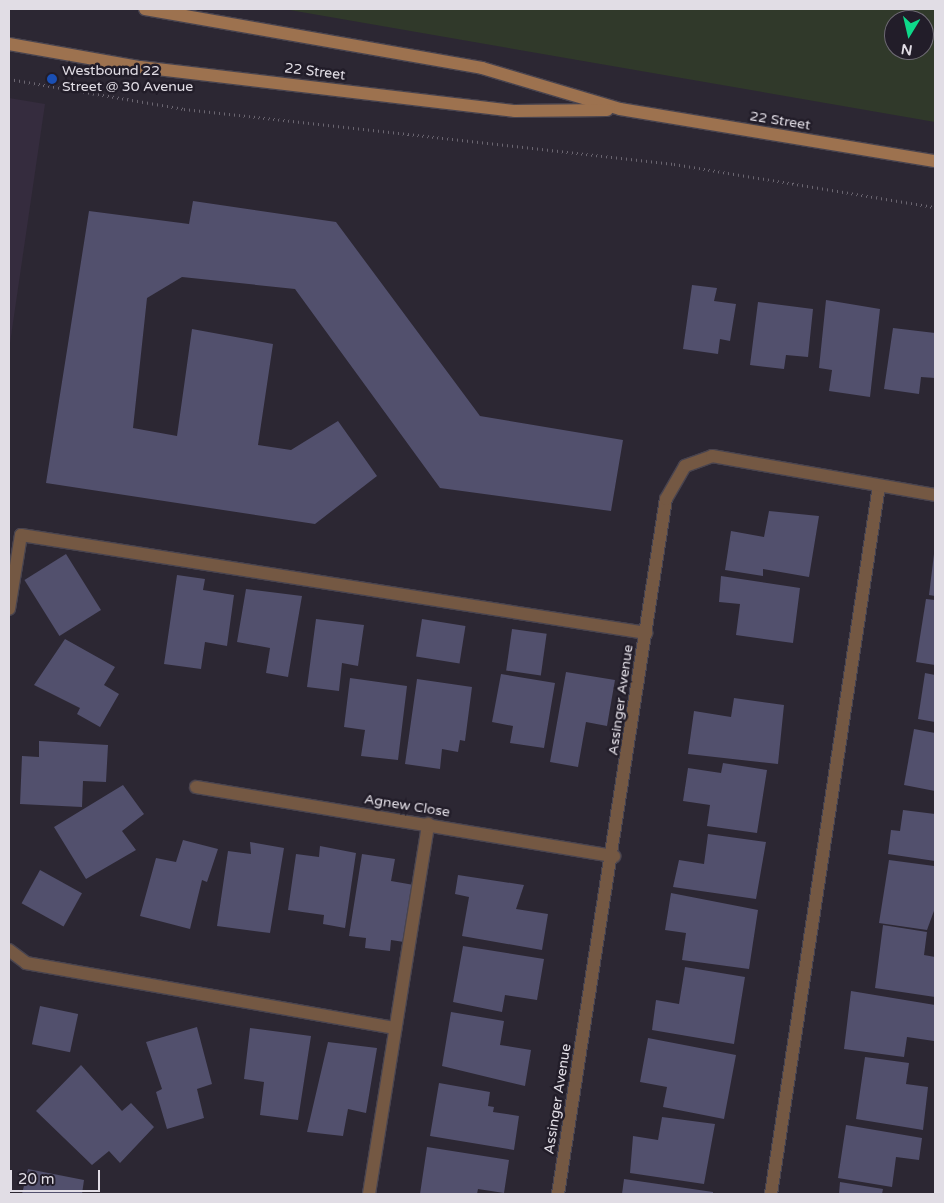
<!DOCTYPE html>
<html>
<head>
<meta charset="utf-8">
<style>
  body { margin:0 }
  #map { position:relative; width:944px; height:1203px; overflow:hidden; background:#2c2733; font-family:"Varela Round",sans-serif }
  div>[style] { position:absolute }
  .built>* { inset:0; background:#352c3e }
  .green>* { inset:0; background:#30392a }
  .building>* { inset:0; background:#52506d; transform-origin:0 0 }
  .path>* { height:3px; margin-top:-1.5px; transform-origin:0; background:repeating-linear-gradient(90deg,#6a6570 0 1px,transparent 0 5px) }
  .roads { filter:drop-shadow(1px 0 #49444f) drop-shadow(-1px 0 #49444f) drop-shadow(0 1px #49444f) drop-shadow(0 -1px #49444f) }
  .service>* { height:12px; margin:-6px; padding:0 6px; transform-origin:6px; border-radius:6px; background:#745843 }
  .minor>* { height:12px; margin:-6px; padding:0 6px; transform-origin:6px; border-radius:6px; background:#745843 }
  .secondary>* { height:12px; margin:-6px; padding:0 6px; transform-origin:6px; border-radius:6px; background:#9d724f }
  .dots>* { width:14px; height:14px; translate:-50% -50%; box-sizing:border-box; border:2px solid #221d29; border-radius:50% }
  span { translate:-50% -50%; white-space:nowrap; text-align:center; line-height:1.15; -webkit-text-stroke:5px #221d29; paint-order:stroke }
  .poi-label { font-size:14px; color:#e1dde5 }
  .left { translate:0 -50%; text-align:left }
  .street-label { font-size:14px; color:#e1dde5 }
  .frame { position:absolute; inset:0; border:10px solid #e1dde5; pointer-events:none }
  .north { position:absolute; left:884px; top:10px; width:50px; height:50px; box-sizing:border-box; background:#221d29; border:1px solid #6e6a74; border-radius:50%; rotate:189deg; font-size:14px; font-weight:700; line-height:20px; text-align:center; color:#e1dde5 }
  .north::after { content:''; display:block; margin:auto; width:18px; height:22px; background:#0ed98a; clip-path:polygon(50% 0,100% 100%,50% 72%,0 100%) }
  .scale { position:absolute; left:10px; top:1170px; width:90px; height:22px; box-sizing:border-box; border:2px solid #e1dde5; border-top:0; padding-left:6px; font-size:15px; line-height:18px; white-space:nowrap; color:#e1dde5; -webkit-text-stroke:4px #221d29; paint-order:stroke }
</style>
</head>
<body>
<div id="map">
  <div class="built">
    <i style="clip-path:polygon(9px 98px,45px 104px,9px 350px)"></i>
  </div>
  <div class="green">
    <i style="clip-path:polygon(evenodd,284px 9px,935px 9px,935px 122px,284px 9px,894px 20px,924px 20px,924px 50px,894px 50px,894px 20px)"></i>
  </div>
  <div class="building">
    <i style="clip-path:polygon(193px 201px,336px 222px,480px 416px,623px 440px,611px 511px,440px 488px,295px 289px,182px 277px,147px 298px,133px 428px,177px 436px,192px 329px,273px 344px,258px 445px,291px 450px,338px 421px,377px 476px,315px 524px,46px 483px,89px 211px,189px 224px)"></i>
    <i style="clip-path:polygon(692px 285px,717px 288px,714px 301px,736px 304px,730px 341px,720px 339px,718px 354px,683px 349px)"></i>
    <i style="clip-path:polygon(826px 300px,880px 309px,870px 397px,829px 391px,832px 370px,819px 368px)"></i>
    <i style="clip-path:polygon(758px 302px,813px 309px,808px 357px,786px 355px,784px 369px,750px 365px)"></i>
    <i style="clip-path:polygon(893px 328px,935px 333px,935px 378px,921px 377px,919px 394px,884px 389px)"></i>
    <i style="clip-path:polygon(769px 511px,819px 516px,809px 577px,763px 569px,763px 576px,725px 570px,731px 531px,764px 537px)"></i>
    <i style="left:66px;top:554px;width:66px;height:49px;rotate:58deg"></i>
    <i style="clip-path:polygon(934px 554px,935px 554px,935px 596px,929px 595px)"></i>
    <i style="clip-path:polygon(177px 575px,205px 579px,203px 590px,234px 595px,227px 646px,205px 642px,201px 669px,164px 664px)"></i>
    <i style="clip-path:polygon(721px 576px,800px 588px,793px 643px,736px 635px,740px 604px,719px 602px)"></i>
    <i style="clip-path:polygon(246px 589px,302px 596px,288px 677px,266px 673px,270px 648px,237px 642px)"></i>
    <i style="clip-path:polygon(926px 599px,935px 600px,935px 665px,916px 662px)"></i>
    <i style="clip-path:polygon(316px 619px,364px 625px,358px 666px,342px 663px,339px 691px,307px 687px)"></i>
    <i style="left:422px;top:619px;width:44px;height:38px;rotate:9deg"></i>
    <i style="left:512px;top:629px;width:35px;height:42px;rotate:8deg"></i>
    <i style="clip-path:polygon(65px 639px,115px 667px,104px 685px,119px 694px,100px 727px,77px 714px,80px 708px,34px 685px)"></i>
    <i style="clip-path:polygon(566px 672px,615px 680px,607px 726px,586px 722px,578px 767px,550px 762px)"></i>
    <i style="clip-path:polygon(925px 673px,935px 675px,935px 722px,918px 719px)"></i>
    <i style="clip-path:polygon(501px 674px,555px 683px,544px 748px,510px 743px,513px 726px,492px 722px)"></i>
    <i style="clip-path:polygon(350px 678px,407px 686px,398px 760px,361px 756px,365px 730px,344px 727px)"></i>
    <i style="clip-path:polygon(417px 679px,472px 687px,465px 741px,460px 740px,458px 752px,442px 749px,440px 769px,405px 764px)"></i>
    <i style="clip-path:polygon(734px 698px,784px 705px,778px 764px,688px 754px,694px 711px,731px 717px)"></i>
    <i style="clip-path:polygon(914px 729px,935px 733px,935px 791px,904px 785px)"></i>
    <i style="clip-path:polygon(39px 741px,108px 745px,106px 782px,83px 781px,82px 807px,20px 804px,22px 756px,39px 757px)"></i>
    <i style="clip-path:polygon(723px 763px,767px 770px,757px 833px,707px 826px,710px 805px,683px 801px,688px 768px,721px 773px)"></i>
    <i style="clip-path:polygon(123px 785px,144px 814px,122px 831px,136px 850px,86px 879px,54px 827px)"></i>
    <i style="clip-path:polygon(903px 810px,935px 814px,935px 861px,888px 854px,891px 830px,900px 831px)"></i>
    <i style="clip-path:polygon(708px 834px,766px 842px,756px 899px,673px 887px,679px 860px,704px 864px)"></i>
    <i style="clip-path:polygon(183px 840px,218px 849px,207px 882px,202px 880px,190px 929px,140px 916px,156px 858px,176px 862px)"></i>
    <i style="clip-path:polygon(250px 842px,284px 848px,270px 933px,217px 926px,228px 851px,251px 854px)"></i>
    <i style="clip-path:polygon(320px 846px,356px 853px,345px 928px,323px 924px,324px 915px,288px 910px,296px 854px,319px 857px)"></i>
    <i style="clip-path:polygon(362px 854px,395px 859px,391px 881px,414px 885px,404px 942px,391px 940px,390px 951px,365px 948px,366px 938px,349px 936px)"></i>
    <i style="clip-path:polygon(889px 860px,934px 866px,935px 908px,927px 930px,879px 923px)"></i>
    <i style="left:40px;top:870px;width:48px;height:38px;rotate:29deg"></i>
    <i style="clip-path:polygon(458px 875px,524px 885px,516px 909px,548px 914px,542px 950px,462px 936px,469px 897px,455px 894px)"></i>
    <i style="clip-path:polygon(671px 893px,758px 910px,749px 969px,682px 960px,686px 933px,665px 930px)"></i>
    <i style="clip-path:polygon(883px 925px,927px 932px,924px 955px,935px 957px,935px 997px,875px 988px)"></i>
    <i style="clip-path:polygon(463px 946px,544px 959px,537px 1000px,505px 995px,502px 1012px,453px 1002px)"></i>
    <i style="clip-path:polygon(685px 967px,745px 977px,734px 1044px,652px 1030px,656px 1000px,679px 1004px)"></i>
    <i style="clip-path:polygon(851px 991px,935px 1005px,934px 1041px,907px 1037px,904px 1057px,844px 1049px)"></i>
    <i style="left:40px;top:1006px;width:39px;height:39px;rotate:12deg"></i>
    <i style="clip-path:polygon(451px 1012px,504px 1021px,500px 1045px,531px 1050px,525px 1086px,442px 1066px)"></i>
    <i style="clip-path:polygon(197px 1027px,212px 1084px,197px 1089px,204px 1118px,167px 1129px,156px 1092px,162px 1089px,146px 1042px)"></i>
    <i style="clip-path:polygon(250px 1028px,311px 1036px,298px 1120px,260px 1115px,264px 1082px,244px 1079px)"></i>
    <i style="clip-path:polygon(648px 1038px,736px 1055px,724px 1119px,663px 1107px,667px 1087px,640px 1082px)"></i>
    <i style="clip-path:polygon(328px 1042px,377px 1048px,366px 1113px,348px 1109px,343px 1136px,307px 1132px)"></i>
    <i style="clip-path:polygon(865px 1057px,909px 1063px,906px 1084px,928px 1087px,923px 1130px,856px 1119px)"></i>
    <i style="clip-path:polygon(81px 1065px,122px 1111px,131px 1103px,154px 1127px,120px 1163px,109px 1151px,92px 1165px,36px 1111px)"></i>
    <i style="clip-path:polygon(439px 1083px,490px 1092px,488px 1106px,494px 1107px,493px 1112px,519px 1116px,514px 1150px,430px 1136px)"></i>
    <i style="clip-path:polygon(662px 1117px,715px 1124px,704px 1184px,630px 1173px,633px 1136px,658px 1140px)"></i>
    <i style="clip-path:polygon(846px 1125px,922px 1138px,919px 1160px,896px 1157px,892px 1187px,838px 1178px)"></i>
    <i style="clip-path:polygon(427px 1147px,509px 1160px,504px 1193px,478px 1189px,477px 1194px,420px 1194px)"></i>
    <i style="clip-path:polygon(28px 1169px,84px 1180px,82px 1194px,22px 1194px)"></i>
    <i style="clip-path:polygon(624px 1179px,713px 1192px,713px 1194px,622px 1194px)"></i>
    <i style="clip-path:polygon(840px 1182px,883px 1189px,882px 1194px,839px 1194px)"></i>
  </div>
  <div class="path">
    <i style="left:9px;top:79px;width:178px;rotate:9.7deg"></i>
    <i style="left:184px;top:109px;width:493px;rotate:6.4deg"></i>
    <i style="left:674px;top:164px;width:265px;rotate:9.4deg"></i>
  </div>
  <div class="roads">
    <div class="service">
      <i style="left:9px;top:609px;width:75px;rotate:-80.8deg"></i>
      <i style="left:21px;top:535px;width:633px;rotate:8.91deg"></i>
      <i style="left:9px;top:950px;width:21px;rotate:37deg"></i>
      <i style="left:26px;top:963px;width:375px;rotate:10deg"></i>
      <i style="left:369px;top:1194px;width:375px;rotate:-80.9deg"></i>
      <i style="left:771px;top:1194px;width:716px;rotate:-81.33deg"></i>
    </div>
    <div class="minor">
      <i style="left:196px;top:787px;width:424px;rotate:9.4deg"></i>
      <i style="left:558px;top:1194px;width:703px;rotate:-81.17deg"></i>
      <i style="left:666px;top:499px;width:38px;rotate:-60deg"></i>
      <i style="left:685px;top:466px;width:29px;rotate:-20deg"></i>
      <i style="left:712px;top:456px;width:226px;rotate:9.9deg"></i>
    </div>
    <div class="secondary">
      <i style="left:145px;top:9px;width:342px;rotate:9.9deg"></i>
      <i style="left:482px;top:68px;width:144px;rotate:16.5deg"></i>
      <i style="left:620px;top:109px;width:319px;rotate:9.4deg"></i>
      <i style="left:9px;top:44px;width:133px;rotate:10deg"></i>
      <i style="left:140px;top:67px;width:378px;rotate:6.7deg"></i>
      <i style="left:515px;top:111px;width:92px;rotate:-0.6deg"></i>
    </div>
  </div>
  <div class="dots">
    <i style="left:52px;top:79px;background:#1a4fb4"></i>
  </div>
  <div class="poi-label">
    <span class="left" style="left:62px;top:79px">Westbound 22<br>Street @ 30 Avenue</span>
  </div>
  <div class="street-label">
    <span style="left:315px;top:72px;rotate:7deg">22 Street</span>
    <span style="left:780px;top:121px;rotate:9deg">22 Street</span>
    <span style="left:621px;top:700px;rotate:-82deg">Assinger Avenue</span>
    <span style="left:407px;top:806px;rotate:9deg">Agnew Close</span>
    <span style="left:558px;top:1099px;rotate:-81deg">Assinger Avenue</span>
  </div>
  <div class="frame"></div>
  <div class="north">N</div>
  <div class="scale">20 m</div>
</div>
</body>
</html>
